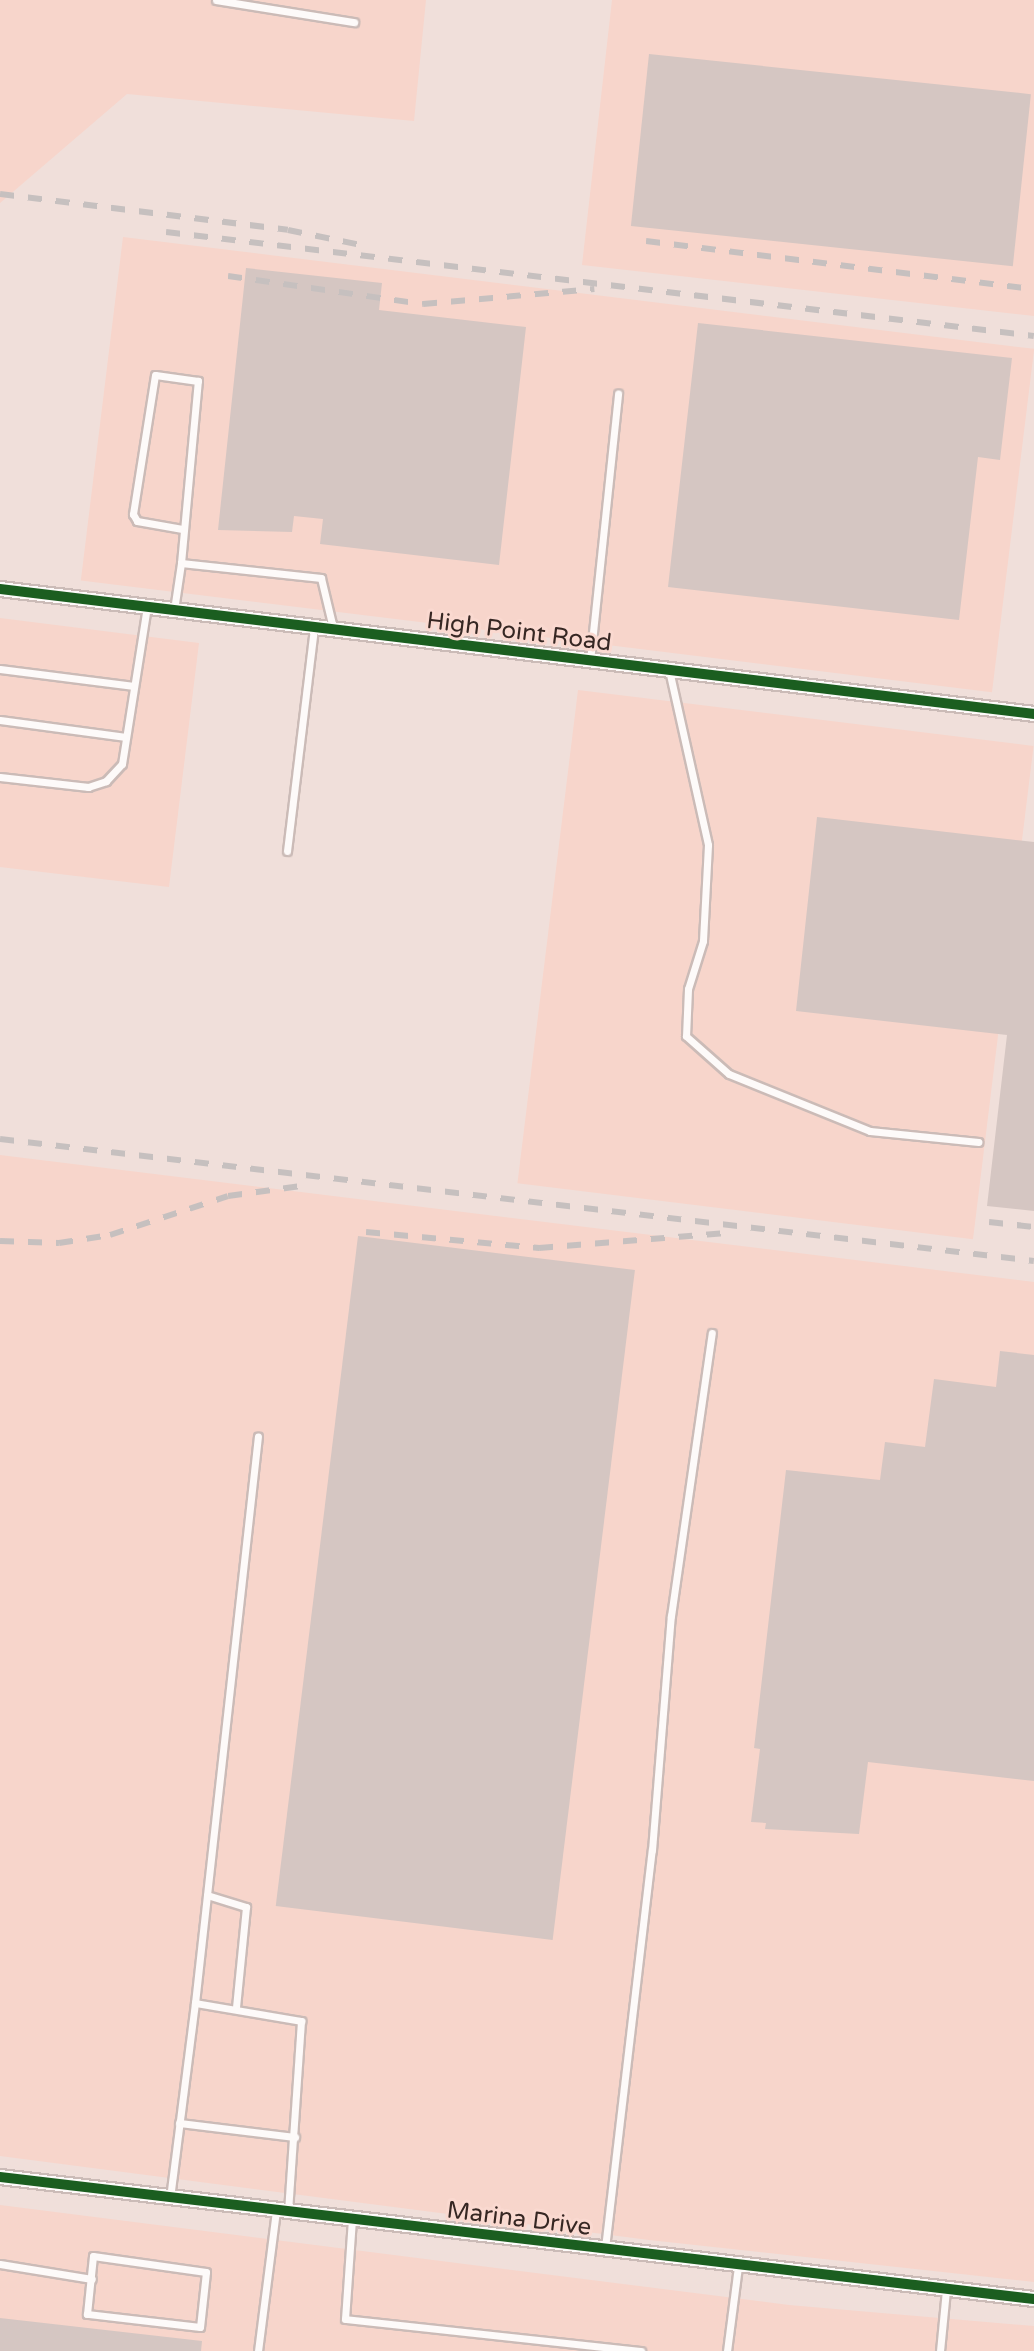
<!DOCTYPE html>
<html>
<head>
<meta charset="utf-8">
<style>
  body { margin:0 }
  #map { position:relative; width:1034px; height:2351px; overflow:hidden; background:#f0dfda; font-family:"Varela Round",sans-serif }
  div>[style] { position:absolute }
  .built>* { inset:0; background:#f7d5cb; transform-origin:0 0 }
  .building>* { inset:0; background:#d5c6c2; transform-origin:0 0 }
  .roads { filter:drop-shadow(2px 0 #cbbbb7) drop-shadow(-2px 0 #cbbbb7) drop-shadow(0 2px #cbbbb7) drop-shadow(0 -2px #cbbbb7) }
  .lane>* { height:7px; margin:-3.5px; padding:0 3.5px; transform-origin:3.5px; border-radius:3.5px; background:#fdfaf9 }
  .street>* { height:14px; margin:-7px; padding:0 7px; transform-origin:7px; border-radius:7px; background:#fdfaf9 }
  .rail>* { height:6px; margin-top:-3px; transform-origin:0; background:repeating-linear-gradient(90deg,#c6c0bf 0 14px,transparent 0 28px) }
  .cycleway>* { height:10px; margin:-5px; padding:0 5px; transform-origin:5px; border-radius:5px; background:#1b5e20 }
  span { translate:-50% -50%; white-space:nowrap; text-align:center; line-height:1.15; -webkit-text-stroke:6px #fad9d0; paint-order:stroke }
  .street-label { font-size:24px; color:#362723 }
</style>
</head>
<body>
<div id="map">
  <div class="built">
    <i style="clip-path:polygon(0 0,426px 0,414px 121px,127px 94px,0 203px)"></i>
    <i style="clip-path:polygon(612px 0,1034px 0,1034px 316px,582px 265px)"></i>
    <i style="left:123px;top:237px;width:918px;height:346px;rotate:7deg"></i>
    <i style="clip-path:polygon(0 618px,199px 643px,169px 887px,0 867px)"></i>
    <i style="left:578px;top:690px;width:459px;height:497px;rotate:7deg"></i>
    <i style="clip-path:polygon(0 1155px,1034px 1282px,1034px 2282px,649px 2240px,0 2156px)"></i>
    <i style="clip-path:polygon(0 2205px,789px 2305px,1034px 2326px,1034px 2351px,0 2351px)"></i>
  </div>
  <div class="building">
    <i style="left:649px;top:54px;width:384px;height:173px;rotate:6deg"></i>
    <i style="clip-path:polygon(246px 268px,382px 283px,379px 310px,526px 327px,499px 565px,320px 544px,323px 519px,294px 516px,292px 532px,218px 530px)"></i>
    <i style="clip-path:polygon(698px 323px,1012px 358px,1000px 460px,978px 457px,959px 620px,668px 587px)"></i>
    <i style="clip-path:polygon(817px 817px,1034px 842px,1034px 1211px,987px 1206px,1007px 1035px,796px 1011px)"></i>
    <i style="left:358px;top:1236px;width:279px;height:675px;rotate:7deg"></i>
    <i style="clip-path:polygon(1000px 1351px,1034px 1355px,1034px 1781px,868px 1762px,859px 1834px,765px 1829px,766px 1823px,751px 1822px,760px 1749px,754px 1748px,786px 1470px,880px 1480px,885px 1442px,925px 1447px,934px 1379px,996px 1387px)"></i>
    <i style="clip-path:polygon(0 2318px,202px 2341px,201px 2351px,0 2351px)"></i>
  </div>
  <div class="roads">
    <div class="lane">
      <i style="left:216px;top:0;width:140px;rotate:9.1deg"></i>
      <i style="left:181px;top:563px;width:141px;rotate:6.1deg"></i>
      <i style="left:321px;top:578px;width:51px;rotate:76.5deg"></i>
      <i style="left:174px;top:610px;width:48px;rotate:-81.5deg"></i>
      <i style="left:181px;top:563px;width:183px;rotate:-84.7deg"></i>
      <i style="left:198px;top:381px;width:43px;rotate:-172.1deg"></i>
      <i style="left:155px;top:375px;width:141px;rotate:99deg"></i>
      <i style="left:133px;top:514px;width:8px;rotate:60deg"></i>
      <i style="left:137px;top:521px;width:46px;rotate:10.1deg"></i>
      <i style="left:590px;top:661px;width:269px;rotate:-84deg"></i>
      <i style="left:0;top:669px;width:135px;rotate:7.2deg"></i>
      <i style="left:669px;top:670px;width:179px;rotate:77.4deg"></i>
      <i style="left:708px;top:845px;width:96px;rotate:93deg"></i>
      <i style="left:703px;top:941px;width:50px;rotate:107.4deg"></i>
      <i style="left:688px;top:989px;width:47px;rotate:92.4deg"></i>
      <i style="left:686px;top:1036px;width:57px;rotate:41.5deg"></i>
      <i style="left:729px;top:1074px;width:152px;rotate:22deg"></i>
      <i style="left:870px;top:1131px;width:109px;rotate:5.8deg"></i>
      <i style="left:0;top:720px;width:127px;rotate:7.7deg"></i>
      <i style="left:0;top:777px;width:89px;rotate:6.5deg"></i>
      <i style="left:88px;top:787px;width:19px;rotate:-18deg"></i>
      <i style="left:106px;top:781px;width:23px;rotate:-47deg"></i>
      <i style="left:122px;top:764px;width:159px;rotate:-81deg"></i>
      <i style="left:287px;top:851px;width:225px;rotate:-83.1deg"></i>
      <i style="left:207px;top:1895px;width:41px;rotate:17.1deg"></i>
      <i style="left:246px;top:1907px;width:101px;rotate:95.7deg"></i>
      <i style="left:195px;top:2003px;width:570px;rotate:-83.66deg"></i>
      <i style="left:179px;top:2123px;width:117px;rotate:6.9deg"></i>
      <i style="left:170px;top:2198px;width:197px;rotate:-82.7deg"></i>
      <i style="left:195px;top:2003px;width:108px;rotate:9.6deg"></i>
      <i style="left:301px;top:2021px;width:190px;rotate:93.9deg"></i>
      <i style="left:352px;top:2219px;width:100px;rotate:94deg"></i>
      <i style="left:345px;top:2319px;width:298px;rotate:6.2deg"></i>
      <i style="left:605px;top:2248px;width:401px;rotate:-83.3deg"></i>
      <i style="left:652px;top:1850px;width:235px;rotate:-85.4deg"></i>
      <i style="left:671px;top:1616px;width:286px;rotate:-81.8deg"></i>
      <i style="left:93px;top:2256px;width:114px;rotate:8.1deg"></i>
      <i style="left:206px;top:2272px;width:55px;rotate:96.2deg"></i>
      <i style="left:200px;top:2327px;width:114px;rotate:-173.4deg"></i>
      <i style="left:87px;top:2314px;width:58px;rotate:-84.1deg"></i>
      <i style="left:0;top:2264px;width:93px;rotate:9.3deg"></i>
      <i style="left:258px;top:2351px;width:142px;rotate:-82.7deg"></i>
      <i style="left:727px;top:2351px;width:86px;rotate:-82.6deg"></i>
      <i style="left:940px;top:2351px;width:61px;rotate:-84.4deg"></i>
    </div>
    <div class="street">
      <i style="left:0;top:589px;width:1042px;rotate:6.89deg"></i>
      <i style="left:0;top:2177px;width:1041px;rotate:6.73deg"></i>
    </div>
  </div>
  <div class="rail">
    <i style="left:0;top:194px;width:290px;rotate:7.1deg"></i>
    <i style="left:288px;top:230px;width:80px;rotate:11.6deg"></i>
    <i style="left:166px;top:232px;width:874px;rotate:6.83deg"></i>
    <i style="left:646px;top:241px;width:391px;rotate:7.1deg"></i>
    <i style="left:228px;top:276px;width:197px;rotate:8.2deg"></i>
    <i style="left:423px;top:304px;width:172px;rotate:-5deg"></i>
    <i style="left:0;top:1139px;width:1041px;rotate:6.73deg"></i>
    <i style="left:989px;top:1222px;width:45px;rotate:6.3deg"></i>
    <i style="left:366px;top:1232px;width:174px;rotate:5.3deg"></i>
    <i style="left:539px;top:1248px;width:188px;rotate:-4.6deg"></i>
    <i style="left:0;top:1241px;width:59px;rotate:1.9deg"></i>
    <i style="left:59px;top:1243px;width:52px;rotate:-8.9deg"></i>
    <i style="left:110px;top:1235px;width:124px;rotate:-18.3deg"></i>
    <i style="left:228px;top:1196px;width:81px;rotate:-7.8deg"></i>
  </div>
  <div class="cycleway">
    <i style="left:0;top:589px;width:1042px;rotate:6.89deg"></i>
    <i style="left:0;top:2177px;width:1041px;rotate:6.73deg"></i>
  </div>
  <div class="street-label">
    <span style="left:519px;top:632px;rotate:7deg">High Point Road</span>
    <span style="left:519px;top:2219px;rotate:7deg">Marina Drive</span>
  </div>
</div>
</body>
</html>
